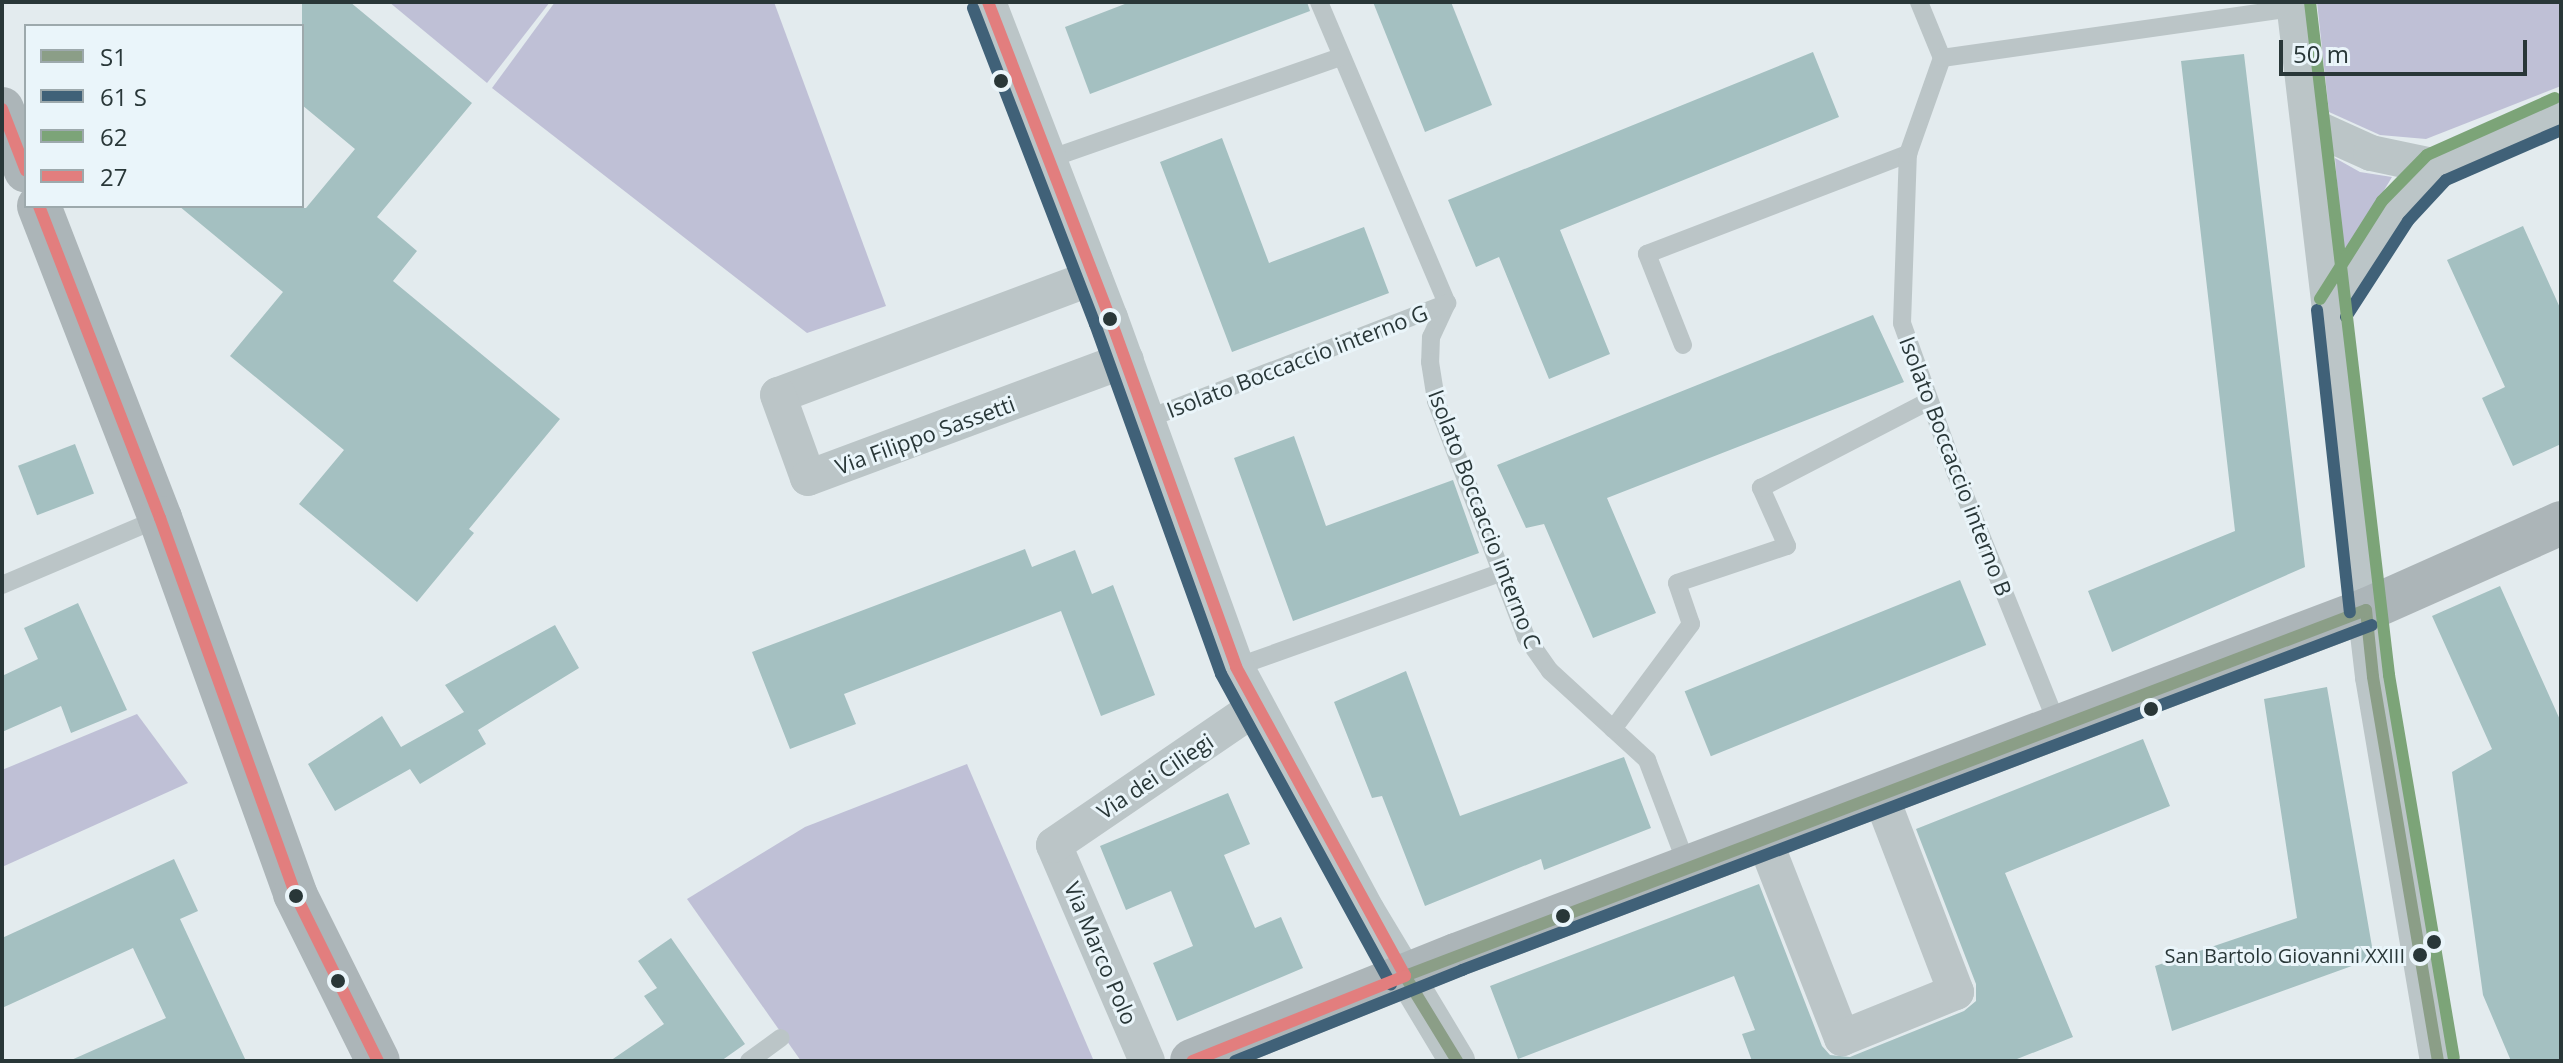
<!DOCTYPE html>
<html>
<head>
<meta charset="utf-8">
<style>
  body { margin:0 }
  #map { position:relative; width:2563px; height:1063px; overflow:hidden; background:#e3ebee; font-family:"Open Sans",sans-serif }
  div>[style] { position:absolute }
  .green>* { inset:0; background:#bfc0d6 }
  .building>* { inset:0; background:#a4c0c1; transform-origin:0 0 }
  .lane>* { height:18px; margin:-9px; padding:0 9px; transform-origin:9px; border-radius:9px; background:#bbc5c7 }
  .street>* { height:36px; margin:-18px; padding:0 18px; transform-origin:18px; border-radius:18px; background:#bbc5c7 }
  .secondary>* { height:44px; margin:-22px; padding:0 22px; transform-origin:22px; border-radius:22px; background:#acb5b8 }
  .bus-1>* { height:12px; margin:-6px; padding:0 6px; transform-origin:6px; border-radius:6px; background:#8b9e87 }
  .bus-2>* { height:12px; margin:-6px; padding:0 6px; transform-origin:6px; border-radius:6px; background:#406178 }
  .bus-3>* { height:12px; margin:-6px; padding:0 6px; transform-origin:6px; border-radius:6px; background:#7ca478 }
  .bus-4>* { height:12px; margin:-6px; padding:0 6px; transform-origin:6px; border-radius:6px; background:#e27e7e }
  .dots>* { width:22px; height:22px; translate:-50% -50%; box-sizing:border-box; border:4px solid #eaf5fa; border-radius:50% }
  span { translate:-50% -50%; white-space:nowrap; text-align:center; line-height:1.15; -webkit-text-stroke:6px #eaf5fa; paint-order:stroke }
  .bus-label { font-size:20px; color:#293738 }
  .right { translate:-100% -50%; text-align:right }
  .street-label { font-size:22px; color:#293738 }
  .frame { position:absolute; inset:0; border:4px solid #293738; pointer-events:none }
  .legend { position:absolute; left:24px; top:24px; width:280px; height:184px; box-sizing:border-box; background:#eaf5fa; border:2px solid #9da9ac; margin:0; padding:10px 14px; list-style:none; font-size:24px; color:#293738 }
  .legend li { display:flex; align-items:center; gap:16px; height:40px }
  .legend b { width:40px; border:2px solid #9da9ac }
  .scale { position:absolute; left:2279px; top:40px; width:248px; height:36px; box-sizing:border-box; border:4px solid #293738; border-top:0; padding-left:10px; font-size:24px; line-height:28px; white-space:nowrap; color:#293738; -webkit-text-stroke:6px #eaf5fa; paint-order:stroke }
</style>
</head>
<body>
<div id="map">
  <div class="green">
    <i style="clip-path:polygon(389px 2px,550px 2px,487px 83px)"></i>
    <i style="clip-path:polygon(555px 2px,774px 2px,886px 306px,807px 333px,492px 88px)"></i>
    <i style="clip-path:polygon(2317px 2px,2561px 2px,2561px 86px,2426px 139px,2380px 135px,2329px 112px)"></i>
    <i style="clip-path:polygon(2335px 158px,2360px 172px,2392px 177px,2343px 259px)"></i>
    <i style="clip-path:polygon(137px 714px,188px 783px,2px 867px,2px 770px)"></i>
    <i style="clip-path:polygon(967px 764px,1093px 1059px,801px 1061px,687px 899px,805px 827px)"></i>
  </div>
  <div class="building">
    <i style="clip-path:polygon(302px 2px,350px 2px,472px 103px,377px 217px,417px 251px,393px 281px,560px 419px,469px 529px,474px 533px,417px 602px,299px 504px,344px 450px,230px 356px,283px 292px,179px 206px,306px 208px,355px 149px,302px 105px)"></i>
    <i style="clip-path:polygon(1130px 2px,1307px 2px,1310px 11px,1090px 94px,1065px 27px)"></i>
    <i style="clip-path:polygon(1373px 2px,1451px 2px,1492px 105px,1425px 132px)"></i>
    <i style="clip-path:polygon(1813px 52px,1839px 117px,1560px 230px,1610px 354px,1549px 379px,1499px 257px,1476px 267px,1448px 200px)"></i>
    <i style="clip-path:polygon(2244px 54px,2305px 567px,2112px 652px,2088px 591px,2235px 531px,2181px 61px)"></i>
    <i style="clip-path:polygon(1222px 138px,1269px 263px,1364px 227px,1389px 293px,1232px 352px,1160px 162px)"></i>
    <i style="clip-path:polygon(2523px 226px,2561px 310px,2561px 444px,2513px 466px,2482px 398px,2505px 387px,2447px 260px)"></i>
    <i style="clip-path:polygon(1873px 315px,1904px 382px,1607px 498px,1656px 613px,1593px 638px,1544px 524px,1526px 528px,1497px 465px)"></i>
    <i style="clip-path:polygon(1294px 436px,1326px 526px,1453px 480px,1479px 553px,1293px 621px,1234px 458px)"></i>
    <i style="left:75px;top:444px;width:53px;height:61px;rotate:69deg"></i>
    <i style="clip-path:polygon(1025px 549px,1032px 567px,1075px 550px,1092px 594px,1113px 585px,1155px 695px,1101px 716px,1061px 611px,844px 694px,856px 724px,790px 749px,752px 652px)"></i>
    <i style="left:1960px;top:580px;width:70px;height:297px;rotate:68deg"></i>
    <i style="clip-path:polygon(2500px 586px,2561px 722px,2561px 1061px,2511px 1061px,2483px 995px,2452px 772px,2492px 749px,2432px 616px)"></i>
    <i style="clip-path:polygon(78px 603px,127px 710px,71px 733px,61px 706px,2px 732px,2px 676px,38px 659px,24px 628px)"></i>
    <i style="clip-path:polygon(555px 625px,579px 668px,478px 730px,486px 744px,420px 784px,410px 769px,335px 811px,308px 764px,382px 716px,401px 747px,464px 712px,445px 685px)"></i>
    <i style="clip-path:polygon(1406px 671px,1460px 816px,1624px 757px,1651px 828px,1544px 870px,1541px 859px,1425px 906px,1382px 796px,1372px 798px,1334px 702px)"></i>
    <i style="clip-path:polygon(2327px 687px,2374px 958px,2172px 1031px,2155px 966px,2297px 918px,2264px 699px)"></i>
    <i style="clip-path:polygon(2143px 739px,2170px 806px,2005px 873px,2073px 1037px,2012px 1061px,1752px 1061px,1742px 1034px,1755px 1030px,1734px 976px,1518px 1059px,1490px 986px,1759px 884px,1822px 1046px,1830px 1055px,1850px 1057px,1964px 1011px,1976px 1001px,1976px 984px,1916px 829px)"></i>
    <i style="clip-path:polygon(1228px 793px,1250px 844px,1224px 855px,1255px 928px,1281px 917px,1303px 968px,1177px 1021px,1153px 963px,1193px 946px,1171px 891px,1126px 910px,1100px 846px)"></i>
    <i style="clip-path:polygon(174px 859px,198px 911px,180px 919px,246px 1061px,69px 1061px,166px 1018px,133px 948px,2px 1008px,2px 938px)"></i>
    <i style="clip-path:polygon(671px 938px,745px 1044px,721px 1061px,610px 1061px,664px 1024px,644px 996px,657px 988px,638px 961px)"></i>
  </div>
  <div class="lane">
    <i style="left:1319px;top:2px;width:327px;rotate:67deg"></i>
    <i style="left:1447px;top:303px;width:38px;rotate:115deg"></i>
    <i style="left:1431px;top:337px;width:25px;rotate:92deg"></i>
    <i style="left:1430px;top:362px;width:39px;rotate:81deg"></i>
    <i style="left:1436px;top:401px;width:253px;rotate:69.1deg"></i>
    <i style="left:1526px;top:637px;width:42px;rotate:54.8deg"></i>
    <i style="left:1550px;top:671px;width:132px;rotate:42.5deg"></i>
    <i style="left:1647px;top:760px;width:116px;rotate:69.2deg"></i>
    <i style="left:1919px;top:2px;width:61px;rotate:67.7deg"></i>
    <i style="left:1049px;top:159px;width:308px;rotate:-19.3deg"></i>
    <i style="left:1683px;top:345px;width:98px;rotate:-111.6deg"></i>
    <i style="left:1647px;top:254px;width:280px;rotate:-21deg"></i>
    <i style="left:1147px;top:419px;width:322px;rotate:-21.1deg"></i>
    <i style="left:2px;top:585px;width:172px;rotate:-23deg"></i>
    <i style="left:1236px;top:667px;width:280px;rotate:-19.6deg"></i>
    <i style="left:2058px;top:726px;width:272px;rotate:-112deg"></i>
    <i style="left:1956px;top:474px;width:160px;rotate:-109.7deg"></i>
    <i style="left:1902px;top:323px;width:169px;rotate:-88deg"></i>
    <i style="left:1908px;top:154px;width:102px;rotate:-70.5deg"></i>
    <i style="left:1942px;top:58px;width:357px;rotate:-8.1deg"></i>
    <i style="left:1613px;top:729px;width:131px;rotate:-53.4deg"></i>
    <i style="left:1691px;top:624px;width:43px;rotate:-108.9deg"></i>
    <i style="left:1677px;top:583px;width:116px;rotate:-18.6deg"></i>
    <i style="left:1787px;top:546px;width:64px;rotate:-114.1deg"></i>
    <i style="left:1761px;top:488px;width:189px;rotate:-27.4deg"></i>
    <i style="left:749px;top:1061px;width:39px;rotate:-36deg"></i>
  </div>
  <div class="street">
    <i style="left:988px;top:2px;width:339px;rotate:68.9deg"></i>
    <i style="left:1110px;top:318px;width:371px;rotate:70.1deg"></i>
    <i style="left:1236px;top:667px;width:277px;rotate:61.8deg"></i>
    <i style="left:1367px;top:911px;width:175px;rotate:59deg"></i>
    <i style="left:2294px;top:2px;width:680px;rotate:83.32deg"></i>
    <i style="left:2373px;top:677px;width:389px;rotate:80.4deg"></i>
    <i style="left:2311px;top:126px;width:66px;rotate:24.2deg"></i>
    <i style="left:2371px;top:153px;width:67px;rotate:12deg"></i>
    <i style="left:1094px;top:277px;width:337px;rotate:159.5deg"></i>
    <i style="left:778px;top:395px;width:88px;rotate:70.1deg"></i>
    <i style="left:808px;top:478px;width:339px;rotate:-20.4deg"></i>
    <i style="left:2333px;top:308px;width:115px;rotate:-57.4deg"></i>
    <i style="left:2395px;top:211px;width:61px;rotate:-46.3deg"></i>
    <i style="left:2437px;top:167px;width:135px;rotate:-23.5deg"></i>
    <i style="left:1764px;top:839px;width:214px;rotate:68.6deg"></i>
    <i style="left:1842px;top:1038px;width:123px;rotate:-22deg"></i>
    <i style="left:1956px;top:992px;width:212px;rotate:-111deg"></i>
    <i style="left:1147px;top:1061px;width:235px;rotate:-113.3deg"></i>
    <i style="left:1054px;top:845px;width:245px;rotate:-34.3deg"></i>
  </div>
  <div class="secondary">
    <i style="left:2px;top:109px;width:66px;rotate:68.8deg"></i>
    <i style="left:39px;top:206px;width:335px;rotate:68.8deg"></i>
    <i style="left:160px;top:518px;width:400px;rotate:70.2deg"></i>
    <i style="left:295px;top:894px;width:186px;rotate:63.6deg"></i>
    <i style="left:1192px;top:1061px;width:284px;rotate:-21.9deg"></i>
    <i style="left:1456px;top:955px;width:973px;rotate:-20.76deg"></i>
    <i style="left:2366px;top:610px;width:214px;rotate:-24deg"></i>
  </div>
  <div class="bus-1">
    <i style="left:2366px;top:610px;width:67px;rotate:84deg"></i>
    <i style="left:2373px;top:677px;width:389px;rotate:80.4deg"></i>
    <i style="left:1405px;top:976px;width:1028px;rotate:-20.85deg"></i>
    <i style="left:1405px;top:976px;width:100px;rotate:58.5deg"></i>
  </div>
  <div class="bus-2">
    <i style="left:973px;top:8px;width:339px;rotate:68.9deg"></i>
    <i style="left:1095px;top:324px;width:372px;rotate:70.2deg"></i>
    <i style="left:1221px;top:674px;width:354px;rotate:61.3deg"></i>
    <i style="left:2317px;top:310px;width:304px;rotate:83.8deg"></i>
    <i style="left:2346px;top:317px;width:114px;rotate:-57.1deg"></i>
    <i style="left:2408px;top:221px;width:56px;rotate:-47.2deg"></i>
    <i style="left:2446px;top:180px;width:125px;rotate:-23.5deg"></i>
    <i style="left:1235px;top:1061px;width:245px;rotate:-21.8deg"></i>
    <i style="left:1462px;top:970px;width:973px;rotate:-20.76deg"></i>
  </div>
  <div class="bus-3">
    <i style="left:2310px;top:2px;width:678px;rotate:83.3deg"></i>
    <i style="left:2389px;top:675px;width:388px;rotate:80.4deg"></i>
    <i style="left:2320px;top:299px;width:116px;rotate:-57.7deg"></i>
    <i style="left:2382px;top:201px;width:64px;rotate:-45.6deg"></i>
    <i style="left:2427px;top:155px;width:140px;rotate:-24deg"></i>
  </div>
  <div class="bus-4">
    <i style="left:988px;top:2px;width:339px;rotate:68.9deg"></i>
    <i style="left:1110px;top:318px;width:371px;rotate:70.1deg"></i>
    <i style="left:1236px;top:667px;width:352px;rotate:61.3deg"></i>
    <i style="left:1405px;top:976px;width:229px;rotate:158.2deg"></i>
    <i style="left:2px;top:109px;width:66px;rotate:68.8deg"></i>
    <i style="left:39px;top:206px;width:335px;rotate:68.8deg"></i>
    <i style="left:160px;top:518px;width:400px;rotate:70.2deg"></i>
    <i style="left:295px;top:894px;width:186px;rotate:63.6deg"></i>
  </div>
  <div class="dots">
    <i style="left:1001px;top:81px;background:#293738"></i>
    <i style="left:1110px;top:319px;background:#293738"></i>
    <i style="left:2151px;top:709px;background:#293738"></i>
    <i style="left:296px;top:896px;background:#293738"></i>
    <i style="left:1563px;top:916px;background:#293738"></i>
    <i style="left:2434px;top:942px;background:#293738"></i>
    <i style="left:2420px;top:955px;background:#293738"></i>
    <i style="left:338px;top:981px;background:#293738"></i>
  </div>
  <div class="bus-label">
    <span class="right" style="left:2405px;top:955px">San Bartolo Giovanni XXIII</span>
  </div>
  <div class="street-label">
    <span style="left:1297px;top:361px;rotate:-21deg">Isolato Boccaccio interno G</span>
    <span style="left:925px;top:435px;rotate:-20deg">Via Filippo Sassetti</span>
    <span style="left:1956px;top:466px;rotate:69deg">Isolato Boccaccio interno B</span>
    <span style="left:1485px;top:519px;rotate:69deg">Isolato Boccaccio interno C</span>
    <span style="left:1155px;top:776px;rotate:-34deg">Via dei Ciliegi</span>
    <span style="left:1101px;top:953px;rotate:67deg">Via Marco Polo</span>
  </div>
  <div class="frame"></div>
  <ul class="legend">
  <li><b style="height:10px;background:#8b9e87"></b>S1</li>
  <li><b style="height:10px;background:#406178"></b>61 S</li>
  <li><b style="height:10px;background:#7ca478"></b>62</li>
  <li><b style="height:10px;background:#e27e7e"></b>27</li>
  </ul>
  <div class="scale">50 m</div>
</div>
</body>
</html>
